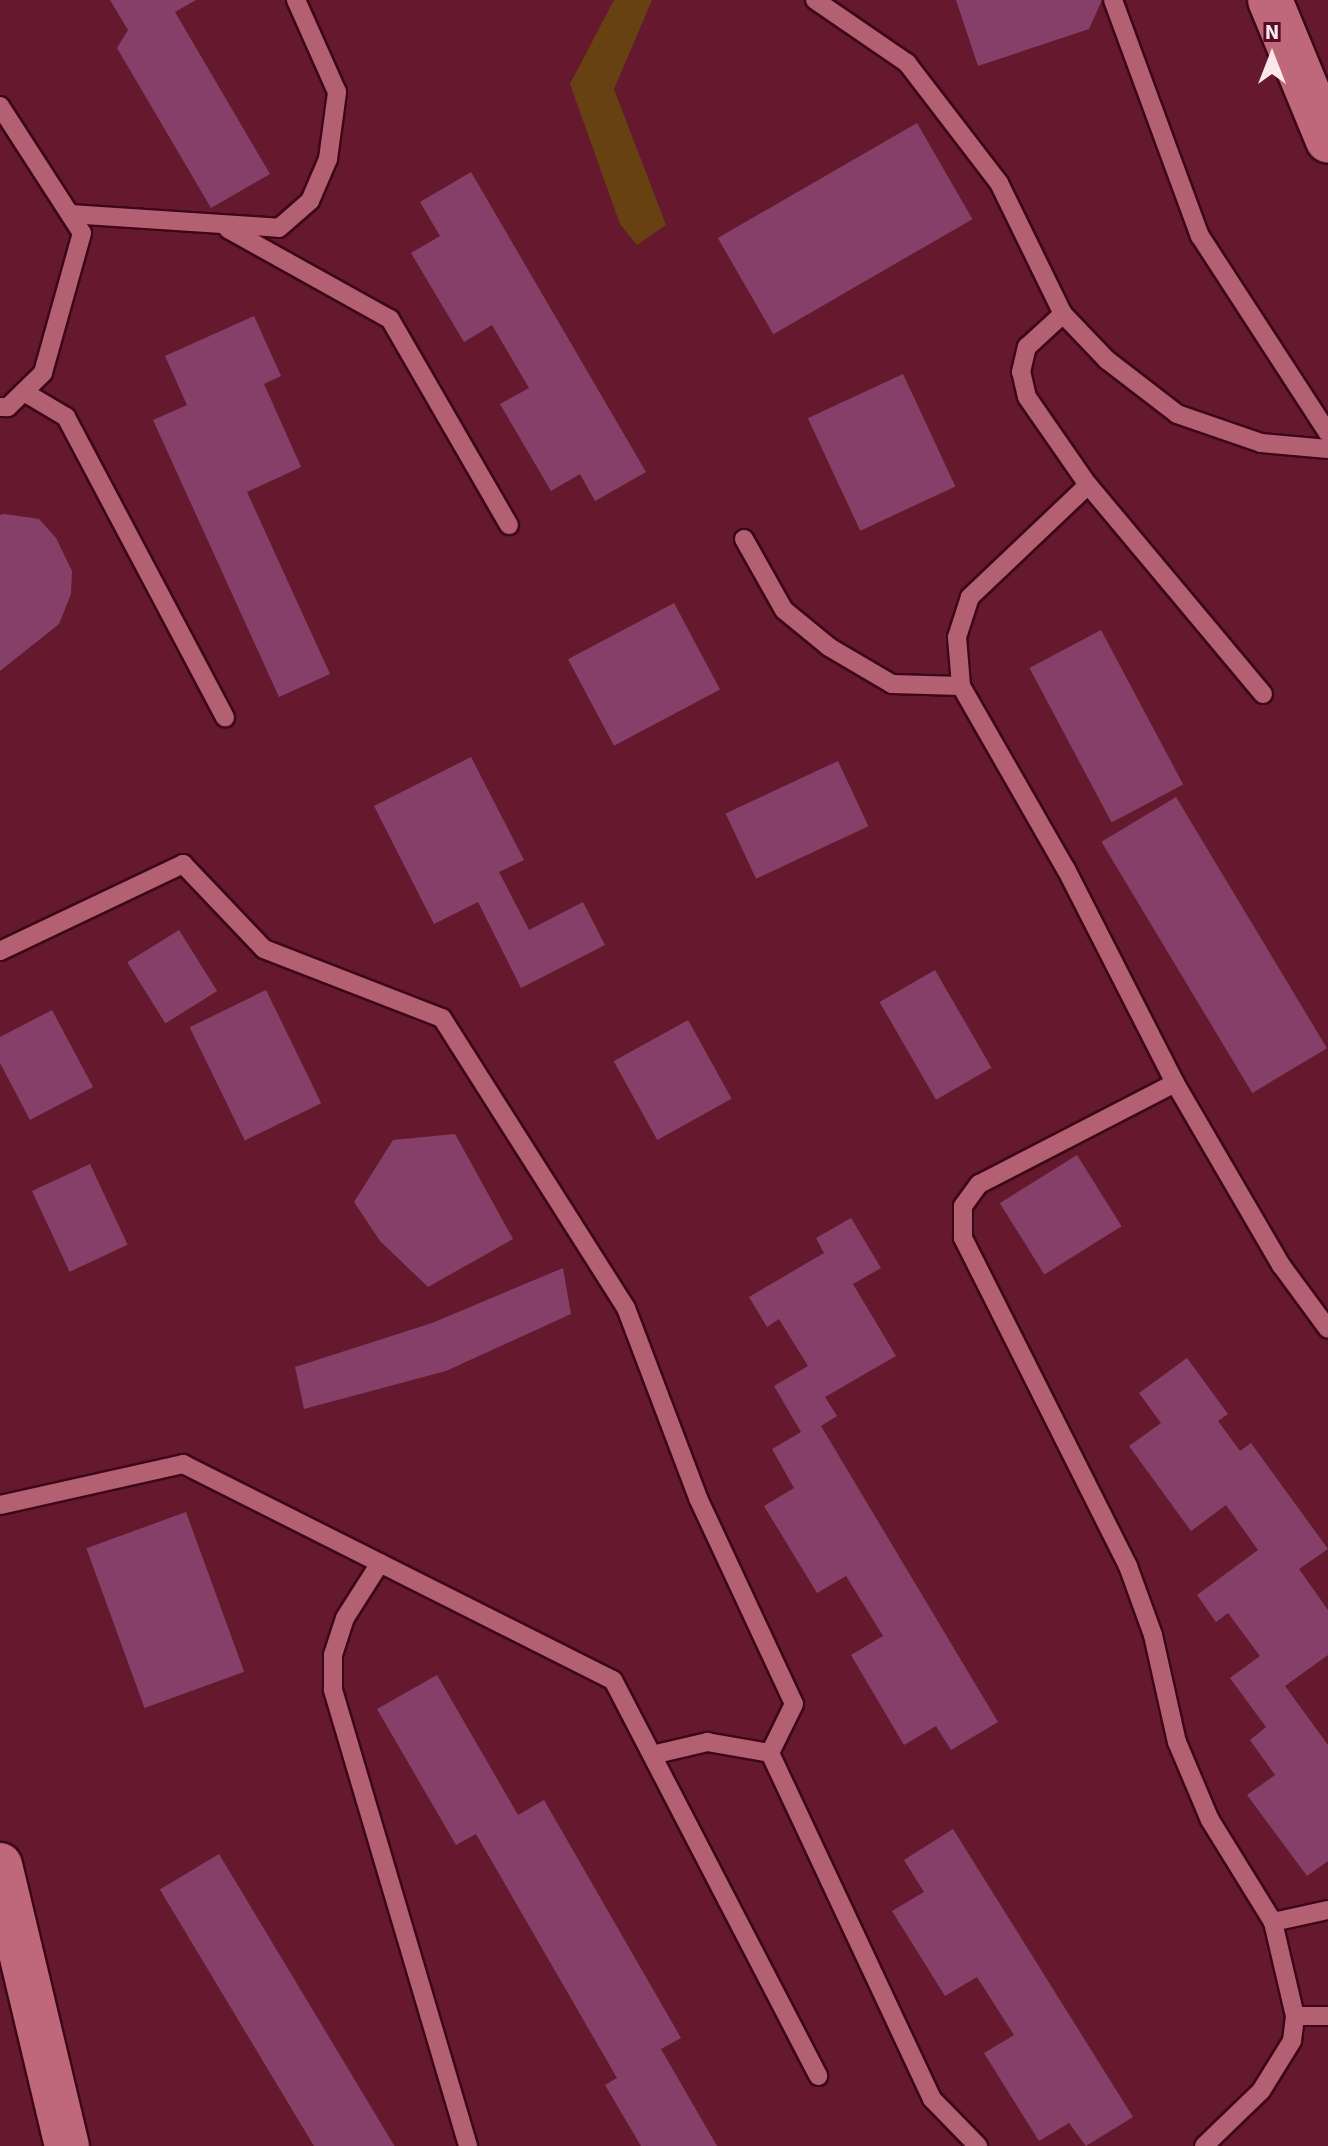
<!DOCTYPE html>
<html>
<head>
<meta charset="utf-8">
<style>
  body { margin:0 }
  #map { position:relative; width:1328px; height:2146px; overflow:hidden; background:#64192f; font-family:"Source Sans 3",sans-serif }
  div>[style] { position:absolute }
  .green>* { inset:0; background:#684112 }
  .building>* { inset:0; background:#844067; transform-origin:0 0 }
  .roads { filter:drop-shadow(2px 0 #3f0619) drop-shadow(-2px 0 #3f0619) drop-shadow(0 2px #3f0619) drop-shadow(0 -2px #3f0619) }
  .lane>* { height:18px; margin:-9px; padding:0 9px; transform-origin:9px; border-radius:9px; background:#b36072 }
  .secondary>* { height:44px; margin:-22px; padding:0 22px; transform-origin:22px; border-radius:22px; background:#be687a }
  span { translate:-50% -50%; white-space:nowrap; text-align:center; line-height:1.15; -webkit-text-stroke:7px #580b26; paint-order:stroke }
  .north { position:absolute; left:1232px; top:16px; width:80px; height:80px; -webkit-text-stroke:6px #580b26; paint-order:stroke; rotate:0deg; font-size:22px; font-weight:700; line-height:32px; text-align:center; color:#fce8eb }
  .north::after { content:''; display:block; margin:auto; width:28px; height:36px; background:#fce8eb; clip-path:polygon(50% 0,100% 100%,50% 72%,0 100%) }
</style>
</head>
<body>
<div id="map">
  <div class="green">
    <i style="clip-path:polygon(614px 0,652px 0,614px 89px,666px 225px,637px 245px,620px 224px,570px 84px)"></i>
  </div>
  <div class="building">
    <i style="clip-path:polygon(110px 0,196px 0,175px 12px,270px 174px,211px 208px,117px 48px,128px 30px)"></i>
    <i style="clip-path:polygon(956px 0,1102px 0,1089px 29px,978px 66px)"></i>
    <i style="left:917px;top:123px;width:111px;height:230px;rotate:60deg"></i>
    <i style="clip-path:polygon(471px 172px,646px 472px,595px 501px,580px 474px,551px 491px,500px 404px,529px 388px,492px 325px,464px 342px,411px 253px,440px 236px,420px 202px)"></i>
    <i style="clip-path:polygon(254px 316px,281px 376px,264px 384px,301px 467px,247px 492px,330px 674px,279px 697px,153px 420px,187px 405px,165px 356px)"></i>
    <i style="left:903px;top:374px;width:124px;height:105px;rotate:65deg"></i>
    <i style="clip-path:polygon(4px 514px,39px 519px,56px 538px,72px 571px,71px 594px,59px 624px,0 671px,0 515px)"></i>
    <i style="left:674px;top:603px;width:98px;height:120px;rotate:62deg"></i>
    <i style="left:1101px;top:630px;width:175px;height:81px;rotate:62deg"></i>
    <i style="clip-path:polygon(471px 757px,524px 860px,499px 872px,529px 930px,583px 902px,605px 945px,521px 988px,478px 902px,434px 924px,374px 806px)"></i>
    <i style="left:838px;top:761px;width:72px;height:124px;rotate:65deg"></i>
    <i style="left:1176px;top:797px;width:293px;height:87px;rotate:59deg"></i>
    <i style="left:179px;top:930px;width:72px;height:61px;rotate:58deg"></i>
    <i style="left:935px;top:970px;width:113px;height:64px;rotate:60deg"></i>
    <i style="left:266px;top:990px;width:126px;height:85px;rotate:64deg"></i>
    <i style="clip-path:polygon(52px 1010px,93px 1087px,30px 1120px,0 1063px,0 1037px)"></i>
    <i style="left:688px;top:1020px;width:90px;height:85px;rotate:61deg"></i>
    <i style="clip-path:polygon(455px 1134px,513px 1239px,428px 1287px,380px 1241px,354px 1202px,393px 1140px)"></i>
    <i style="left:1077px;top:1155px;width:84px;height:91px;rotate:58deg"></i>
    <i style="left:90px;top:1164px;width:89px;height:64px;rotate:65deg"></i>
    <i style="clip-path:polygon(851px 1218px,881px 1268px,853px 1284px,896px 1356px,825px 1397px,837px 1416px,821px 1426px,998px 1722px,951px 1750px,936px 1726px,904px 1745px,851px 1655px,883px 1636px,846px 1576px,817px 1593px,764px 1506px,794px 1488px,772px 1449px,801px 1432px,774px 1386px,808px 1366px,779px 1319px,767px 1327px,749px 1297px,824px 1253px,816px 1238px)"></i>
    <i style="clip-path:polygon(563px 1268px,571px 1314px,446px 1371px,304px 1409px,295px 1367px,432px 1323px)"></i>
    <i style="clip-path:polygon(1187px 1358px,1228px 1414px,1218px 1421px,1240px 1451px,1251px 1443px,1328px 1549px,1299px 1569px,1328px 1610px,1328px 1655px,1285px 1686px,1328px 1745px,1328px 1861px,1307px 1876px,1247px 1795px,1275px 1775px,1250px 1740px,1266px 1727px,1230px 1678px,1260px 1656px,1228px 1613px,1216px 1622px,1197px 1595px,1258px 1550px,1226px 1505px,1191px 1531px,1129px 1446px,1161px 1423px,1139px 1393px)"></i>
    <i style="left:186px;top:1512px;width:170px;height:106px;rotate:70deg"></i>
    <i style="clip-path:polygon(437px 1675px,518px 1815px,544px 1800px,681px 2038px,661px 2049px,717px 2146px,641px 2146px,605px 2085px,617px 2078px,476px 1834px,456px 1845px,377px 1709px)"></i>
    <i style="clip-path:polygon(953px 1829px,1133px 2117px,1086px 2146px,1069px 2123px,1039px 2141px,984px 2053px,1014px 2035px,977px 1977px,945px 1996px,892px 1911px,924px 1892px,904px 1860px)"></i>
    <i style="left:219px;top:1854px;width:342px;height:69px;rotate:59deg"></i>
  </div>
  <div class="roads">
    <div class="lane">
      <i style="left:815px;top:0;width:112px;rotate:34.4deg"></i>
      <i style="left:907px;top:63px;width:151px;rotate:52.5deg"></i>
      <i style="left:999px;top:183px;width:146px;rotate:64deg"></i>
      <i style="left:1113px;top:0;width:252px;rotate:69.8deg"></i>
      <i style="left:1200px;top:236px;width:235px;rotate:57deg"></i>
      <i style="left:0;top:106px;width:151px;rotate:57.2deg"></i>
      <i style="left:82px;top:233px;width:145px;rotate:105.6deg"></i>
      <i style="left:43px;top:373px;width:49px;rotate:135.8deg"></i>
      <i style="left:8px;top:407px;width:8px;rotate:180deg"></i>
      <i style="left:70px;top:214px;width:209px;rotate:3.8deg"></i>
      <i style="left:279px;top:228px;width:41px;rotate:-41.1deg"></i>
      <i style="left:310px;top:201px;width:46px;rotate:-66.8deg"></i>
      <i style="left:328px;top:159px;width:68px;rotate:-82.3deg"></i>
      <i style="left:337px;top:92px;width:101px;rotate:-114deg"></i>
      <i style="left:228px;top:229px;width:185px;rotate:29.1deg"></i>
      <i style="left:390px;top:319px;width:238px;rotate:60deg"></i>
      <i style="left:24px;top:392px;width:49px;rotate:30.8deg"></i>
      <i style="left:66px;top:417px;width:340px;rotate:62.1deg"></i>
      <i style="left:1088px;top:485px;width:107px;rotate:-124.7deg"></i>
      <i style="left:1027px;top:397px;width:26px;rotate:-103deg"></i>
      <i style="left:1021px;top:372px;width:26px;rotate:-77deg"></i>
      <i style="left:1027px;top:347px;width:49px;rotate:-42.5deg"></i>
      <i style="left:1063px;top:314px;width:64px;rotate:46.3deg"></i>
      <i style="left:1107px;top:360px;width:88px;rotate:37.6deg"></i>
      <i style="left:1177px;top:414px;width:89px;rotate:19deg"></i>
      <i style="left:1261px;top:443px;width:67px;rotate:5.1deg"></i>
      <i style="left:744px;top:539px;width:81px;rotate:60.6deg"></i>
      <i style="left:784px;top:610px;width:58px;rotate:39.4deg"></i>
      <i style="left:829px;top:647px;width:73px;rotate:30.4deg"></i>
      <i style="left:892px;top:684px;width:69px;rotate:1.7deg"></i>
      <i style="left:1263px;top:694px;width:273px;rotate:-129.9deg"></i>
      <i style="left:1088px;top:485px;width:163px;rotate:136.5deg"></i>
      <i style="left:970px;top:597px;width:42px;rotate:108deg"></i>
      <i style="left:957px;top:637px;width:49px;rotate:85.3deg"></i>
      <i style="left:961px;top:686px;width:211px;rotate:60.2deg"></i>
      <i style="left:1066px;top:869px;width:240px;rotate:63deg"></i>
      <i style="left:1175px;top:1083px;width:211px;rotate:59.8deg"></i>
      <i style="left:1281px;top:1265px;width:79px;rotate:53.7deg"></i>
      <i style="left:0;top:951px;width:203px;rotate:-25.4deg"></i>
      <i style="left:183px;top:864px;width:117px;rotate:46.4deg"></i>
      <i style="left:264px;top:949px;width:191px;rotate:21.2deg"></i>
      <i style="left:442px;top:1018px;width:343px;rotate:57.6deg"></i>
      <i style="left:626px;top:1308px;width:203px;rotate:69.2deg"></i>
      <i style="left:698px;top:1498px;width:227px;rotate:65deg"></i>
      <i style="left:794px;top:1704px;width:55px;rotate:116.1deg"></i>
      <i style="left:1175px;top:1083px;width:220px;rotate:152.7deg"></i>
      <i style="left:979px;top:1184px;width:27px;rotate:126deg"></i>
      <i style="left:963px;top:1206px;width:32px;rotate:90deg"></i>
      <i style="left:963px;top:1238px;width:367px;rotate:63.3deg"></i>
      <i style="left:1128px;top:1566px;width:73px;rotate:70.1deg"></i>
      <i style="left:1153px;top:1635px;width:110px;rotate:77.4deg"></i>
      <i style="left:1177px;top:1742px;width:85px;rotate:67.1deg"></i>
      <i style="left:1210px;top:1820px;width:120px;rotate:58.3deg"></i>
      <i style="left:0;top:1505px;width:188px;rotate:-12.6deg"></i>
      <i style="left:183px;top:1464px;width:481px;rotate:26.7deg"></i>
      <i style="left:613px;top:1680px;width:446px;rotate:62.6deg"></i>
      <i style="left:380px;top:1563px;width:65px;rotate:122.5deg"></i>
      <i style="left:345px;top:1618px;width:39px;rotate:108deg"></i>
      <i style="left:333px;top:1655px;width:35px;rotate:90deg"></i>
      <i style="left:333px;top:1690px;width:476px;rotate:73.5deg"></i>
      <i style="left:652px;top:1755px;width:57px;rotate:-13.3deg"></i>
      <i style="left:707px;top:1742px;width:64px;rotate:9.9deg"></i>
      <i style="left:770px;top:1753px;width:382px;rotate:64.9deg"></i>
      <i style="left:932px;top:2099px;width:66px;rotate:45.6deg"></i>
      <i style="left:1295px;top:2016px;width:33px"></i>
      <i style="left:1204px;top:2146px;width:79px;rotate:-44deg"></i>
      <i style="left:1261px;top:2091px;width:59px;rotate:-58.2deg"></i>
      <i style="left:1292px;top:2041px;width:25px;rotate:-83deg"></i>
      <i style="left:1295px;top:2016px;width:97px;rotate:-103.2deg"></i>
      <i style="left:1273px;top:1922px;width:56px;rotate:-12.3deg"></i>
    </div>
    <div class="secondary">
      <i style="left:1270px;top:0;width:152px;rotate:67.6deg"></i>
      <i style="left:0;top:1865px;width:289px;rotate:76.6deg"></i>
    </div>
  </div>
  <div class="north">N</div>
</div>
</body>
</html>
